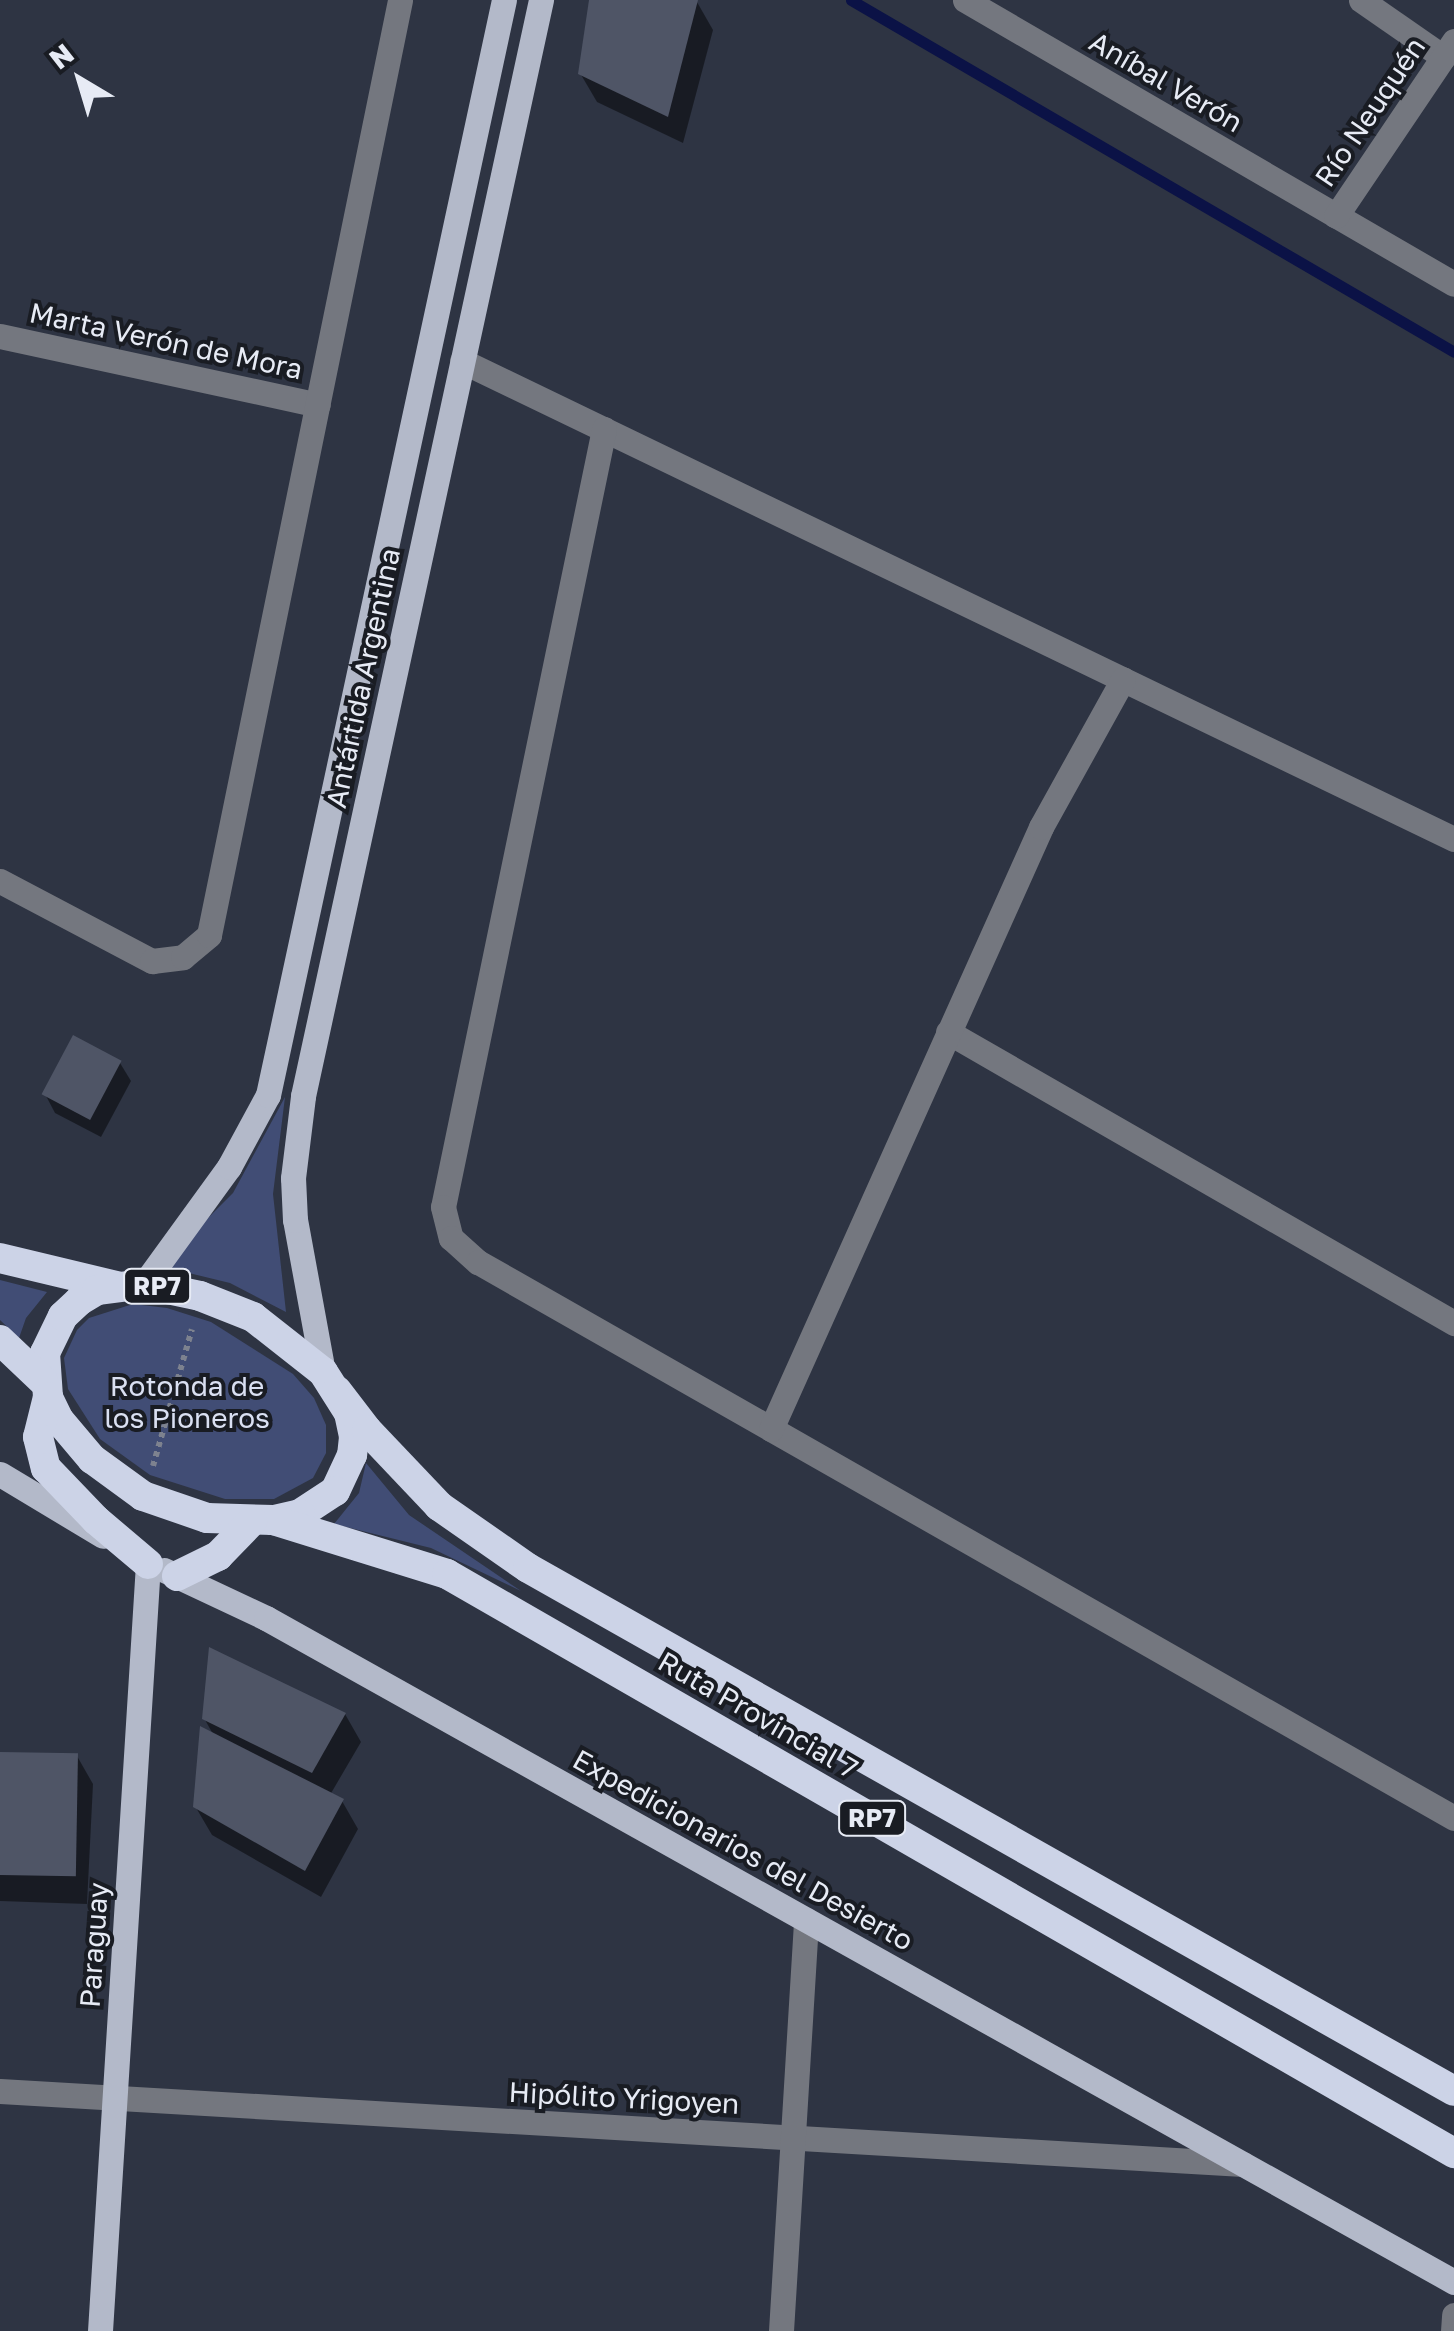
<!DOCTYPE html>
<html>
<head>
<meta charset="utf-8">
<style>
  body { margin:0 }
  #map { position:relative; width:1454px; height:2331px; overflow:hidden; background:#2e3443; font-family:"Golos Text",sans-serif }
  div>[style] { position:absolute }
  .green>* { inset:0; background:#414d75 }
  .shadow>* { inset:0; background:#0007 }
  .stream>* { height:11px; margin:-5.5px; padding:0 5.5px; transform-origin:5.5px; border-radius:5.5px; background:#0b1246 }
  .building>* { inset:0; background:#4f5566; transform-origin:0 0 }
  .path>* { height:6px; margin-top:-3px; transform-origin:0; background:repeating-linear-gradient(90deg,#7d828f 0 5px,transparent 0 10px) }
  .minor>* { height:25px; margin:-12.5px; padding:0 12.5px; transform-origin:12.5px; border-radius:12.5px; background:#74777f }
  .major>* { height:25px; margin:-12.5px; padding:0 12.5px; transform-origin:12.5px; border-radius:12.5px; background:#b3b9c9 }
  .highway>* { height:30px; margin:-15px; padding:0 15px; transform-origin:15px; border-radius:15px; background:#ccd3e7 }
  span { translate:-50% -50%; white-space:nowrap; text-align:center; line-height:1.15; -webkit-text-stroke:8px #191c23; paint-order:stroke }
  .shield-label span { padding:2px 8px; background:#191c23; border:2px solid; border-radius:8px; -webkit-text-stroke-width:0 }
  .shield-label { font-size:25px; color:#e7ebf5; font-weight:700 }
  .street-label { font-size:28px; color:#e7ebf5 }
  .park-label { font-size:28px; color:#dae0f2 }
  .north { position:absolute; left:30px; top:30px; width:100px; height:100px; -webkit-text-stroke:8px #191c23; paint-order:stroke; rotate:322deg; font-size:28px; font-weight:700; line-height:40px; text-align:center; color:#e7ebf5 }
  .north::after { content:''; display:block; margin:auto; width:35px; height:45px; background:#e7ebf5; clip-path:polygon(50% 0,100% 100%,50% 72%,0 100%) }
</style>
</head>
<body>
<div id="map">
  <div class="green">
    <i style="clip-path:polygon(285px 1097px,273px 1194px,286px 1312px,230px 1283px,160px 1266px,233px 1193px)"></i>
    <i style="clip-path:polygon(0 1280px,47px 1292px,26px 1318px,19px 1338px,0 1320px)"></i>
    <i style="clip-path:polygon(133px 1304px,167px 1308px,211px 1322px,293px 1374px,314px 1398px,326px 1425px,326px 1453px,313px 1478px,274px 1499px,225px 1499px,150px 1475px,100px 1439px,68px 1389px,64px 1358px,77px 1330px,89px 1318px)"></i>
    <i style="clip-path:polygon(366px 1463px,409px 1515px,521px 1591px,431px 1548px,334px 1524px,359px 1493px)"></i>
  </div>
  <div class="shadow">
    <i style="clip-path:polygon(592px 0,697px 2px,713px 30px,683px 143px,597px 102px,580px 73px)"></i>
    <i style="clip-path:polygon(120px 1063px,131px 1081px,101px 1137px,55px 1113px,45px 1094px)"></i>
    <i style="clip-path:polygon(345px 1714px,361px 1742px,330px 1795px,342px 1801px,358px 1829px,321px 1897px,212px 1835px,195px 1806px,214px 1736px,204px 1718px)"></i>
    <i style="clip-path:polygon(0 1754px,77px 1756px,93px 1784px,87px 1904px,0 1901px)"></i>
  </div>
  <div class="stream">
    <i style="left:851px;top:0;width:698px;rotate:30.27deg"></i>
  </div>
  <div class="building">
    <i style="clip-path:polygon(589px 0,698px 0,668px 117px,578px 74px)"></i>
    <i style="left:73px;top:1035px;width:55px;height:67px;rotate:28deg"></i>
    <i style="clip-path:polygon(209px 1647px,346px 1713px,312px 1773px,202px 1719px)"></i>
    <i style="clip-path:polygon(200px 1726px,344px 1799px,305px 1871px,193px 1807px)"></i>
    <i style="left:0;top:1752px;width:78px;height:123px;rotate:1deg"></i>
  </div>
  <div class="path">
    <i style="left:153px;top:1466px;width:142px;rotate:-74.1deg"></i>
  </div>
  <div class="minor">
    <i style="left:965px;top:0;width:565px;rotate:30.15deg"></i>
    <i style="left:1361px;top:0;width:100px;rotate:34.8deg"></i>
    <i style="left:1336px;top:216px;width:211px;rotate:-56deg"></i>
    <i style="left:0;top:336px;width:325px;rotate:12.2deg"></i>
    <i style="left:462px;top:361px;width:1101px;rotate:25.73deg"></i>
    <i style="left:604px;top:429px;width:794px;rotate:101.69deg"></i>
    <i style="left:443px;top:1207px;width:32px;rotate:76deg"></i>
    <i style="left:451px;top:1238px;width:36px;rotate:42deg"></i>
    <i style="left:478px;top:1262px;width:1123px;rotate:29.67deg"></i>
    <i style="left:0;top:881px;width:172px;rotate:27.8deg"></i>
    <i style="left:152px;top:961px;width:31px;rotate:-7deg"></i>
    <i style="left:183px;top:957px;width:34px;rotate:-40deg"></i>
    <i style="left:209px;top:935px;width:954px;rotate:-78.45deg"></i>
    <i style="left:948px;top:1032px;width:584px;rotate:29.9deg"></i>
    <i style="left:771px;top:1429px;width:660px;rotate:-65.84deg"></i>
    <i style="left:1041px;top:827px;width:169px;rotate:-61deg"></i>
    <i style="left:0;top:2091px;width:1245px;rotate:3.36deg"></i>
    <i style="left:781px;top:2331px;width:412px;rotate:-86.5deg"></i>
    <i style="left:1453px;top:2331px;width:16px;rotate:-86deg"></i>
  </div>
  <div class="major">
    <i style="left:144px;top:1284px;width:145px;rotate:-54deg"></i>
    <i style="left:229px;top:1167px;width:82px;rotate:-61.6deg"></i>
    <i style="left:268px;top:1095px;width:1120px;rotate:-77.84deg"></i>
    <i style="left:323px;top:1372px;width:155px;rotate:-100.4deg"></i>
    <i style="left:295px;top:1220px;width:42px;rotate:-92.7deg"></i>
    <i style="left:293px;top:1178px;width:83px;rotate:-83deg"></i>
    <i style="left:303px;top:1096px;width:1122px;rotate:-77.75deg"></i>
    <i style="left:0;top:1474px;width:120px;rotate:31deg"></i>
    <i style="left:164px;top:1570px;width:113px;rotate:25.2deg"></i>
    <i style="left:266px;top:1618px;width:1361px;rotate:29.2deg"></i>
    <i style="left:100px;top:2331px;width:769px;rotate:-86.42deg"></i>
  </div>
  <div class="highway">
    <i style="left:0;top:1258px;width:120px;rotate:13.5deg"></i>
    <i style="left:144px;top:1284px;width:57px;rotate:12.1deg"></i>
    <i style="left:200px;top:1296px;width:57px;rotate:21.6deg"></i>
    <i style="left:253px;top:1317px;width:89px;rotate:38.2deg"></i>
    <i style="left:323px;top:1372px;width:49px;rotate:57.6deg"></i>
    <i style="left:349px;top:1413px;width:25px;rotate:78deg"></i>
    <i style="left:354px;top:1437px;width:18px;rotate:96deg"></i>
    <i style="left:352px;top:1455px;width:40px;rotate:115deg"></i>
    <i style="left:335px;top:1491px;width:42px;rotate:146.7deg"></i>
    <i style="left:300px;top:1514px;width:28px;rotate:167deg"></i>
    <i style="left:273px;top:1520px;width:66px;rotate:-178.3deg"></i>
    <i style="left:207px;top:1518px;width:68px;rotate:-161deg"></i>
    <i style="left:143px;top:1496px;width:63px;rotate:-144deg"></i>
    <i style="left:92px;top:1459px;width:51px;rotate:-130.2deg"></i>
    <i style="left:59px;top:1420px;width:25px;rotate:-116deg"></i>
    <i style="left:48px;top:1397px;width:44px;rotate:-93.9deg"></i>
    <i style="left:45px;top:1353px;width:41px;rotate:-64.1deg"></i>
    <i style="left:63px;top:1316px;width:22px;rotate:-43deg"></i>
    <i style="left:79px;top:1301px;width:21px;rotate:-31deg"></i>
    <i style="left:97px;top:1290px;width:47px;rotate:-7.3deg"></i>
    <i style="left:0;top:1340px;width:59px;rotate:43.6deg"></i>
    <i style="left:337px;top:1391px;width:49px;rotate:52.4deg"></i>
    <i style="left:367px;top:1430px;width:105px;rotate:46.5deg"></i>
    <i style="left:439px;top:1506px;width:108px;rotate:34.9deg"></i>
    <i style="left:528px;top:1568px;width:1063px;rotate:29.46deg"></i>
    <i style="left:48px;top:1397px;width:41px;rotate:104deg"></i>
    <i style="left:38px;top:1437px;width:32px;rotate:76deg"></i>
    <i style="left:46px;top:1468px;width:72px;rotate:46.1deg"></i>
    <i style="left:96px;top:1520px;width:68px;rotate:40.2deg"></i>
    <i style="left:273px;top:1520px;width:182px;rotate:17.2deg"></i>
    <i style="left:447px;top:1574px;width:1162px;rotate:29.9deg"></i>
    <i style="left:177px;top:1576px;width:46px;rotate:-26deg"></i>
    <i style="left:218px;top:1556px;width:49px;rotate:-45.8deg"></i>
  </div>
  <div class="shield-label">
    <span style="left:157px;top:1286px">RP7</span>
    <span style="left:872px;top:1818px">RP7</span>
  </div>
  <div class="street-label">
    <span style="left:1166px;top:82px;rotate:30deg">Aníbal Verón</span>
    <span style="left:1370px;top:112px;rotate:-56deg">Río Neuquén</span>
    <span style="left:166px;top:341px;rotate:12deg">Marta Verón de Mora</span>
    <span style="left:363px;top:678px;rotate:-78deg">Antártida Argentina</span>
    <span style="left:758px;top:1715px;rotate:30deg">Ruta Provincial 7</span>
    <span style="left:743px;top:1850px;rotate:29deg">Expedicionarios del Desierto</span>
    <span style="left:94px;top:1945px;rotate:-86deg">Paraguay</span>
    <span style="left:624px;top:2098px;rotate:3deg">Hipólito Yrigoyen</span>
  </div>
  <div class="park-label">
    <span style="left:187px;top:1402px">Rotonda de<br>los Pioneros</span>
  </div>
  <div class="north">N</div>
</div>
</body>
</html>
